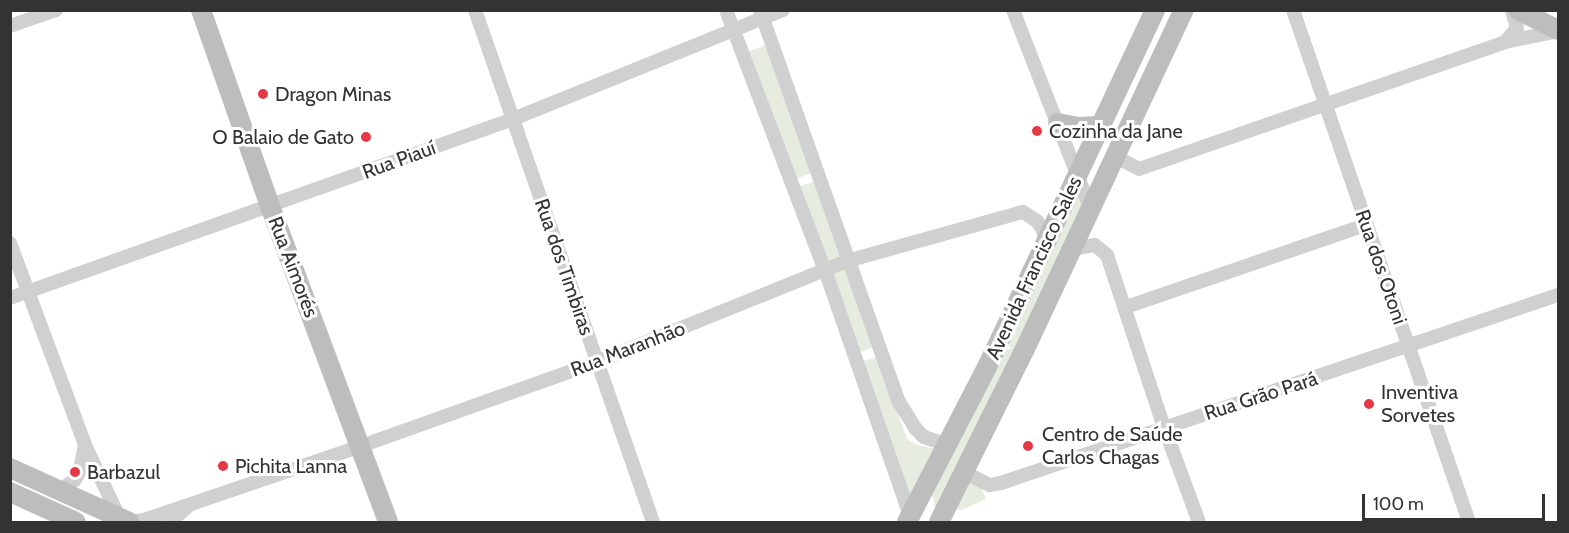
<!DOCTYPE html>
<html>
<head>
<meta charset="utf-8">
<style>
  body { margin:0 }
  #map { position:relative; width:1569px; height:533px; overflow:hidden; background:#fff; font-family:Cabin,sans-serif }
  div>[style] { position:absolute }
  .green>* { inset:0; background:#e6ecdf; transform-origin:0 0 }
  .street>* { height:14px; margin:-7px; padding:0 7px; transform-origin:7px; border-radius:7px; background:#d0d0d0 }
  .secondary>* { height:20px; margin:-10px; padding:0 10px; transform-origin:10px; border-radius:10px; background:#bdbdbd }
  .dots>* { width:16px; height:16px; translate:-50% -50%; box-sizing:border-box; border:3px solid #fff; border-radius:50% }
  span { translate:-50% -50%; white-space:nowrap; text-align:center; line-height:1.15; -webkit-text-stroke:6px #fff; paint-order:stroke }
  .poi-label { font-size:20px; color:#333 }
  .left { translate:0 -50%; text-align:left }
  .right { translate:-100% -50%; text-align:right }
  .street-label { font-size:20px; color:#333 }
  .frame { position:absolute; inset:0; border:12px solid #333; pointer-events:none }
  .scale { position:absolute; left:1362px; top:494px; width:183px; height:27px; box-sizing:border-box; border:3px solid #333; border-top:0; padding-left:8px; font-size:18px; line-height:21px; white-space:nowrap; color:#333; -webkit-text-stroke:4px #fff; paint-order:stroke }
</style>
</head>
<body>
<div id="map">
  <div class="green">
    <i style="left:766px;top:45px;width:136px;height:18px;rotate:70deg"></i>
    <i style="left:816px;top:181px;width:82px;height:18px;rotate:72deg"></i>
    <i style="clip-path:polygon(1077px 188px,1084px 208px,957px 476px,981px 488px,986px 499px,962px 510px,936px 510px,931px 491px)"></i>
    <i style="left:845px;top:266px;width:86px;height:18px;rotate:70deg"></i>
    <i style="clip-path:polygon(878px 357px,907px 439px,917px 445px,937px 449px,910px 502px,863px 361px)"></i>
  </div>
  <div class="street">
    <i style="left:475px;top:10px;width:542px;rotate:70.83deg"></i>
    <i style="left:726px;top:10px;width:278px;rotate:69.2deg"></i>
    <i style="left:825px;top:270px;width:263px;rotate:70.9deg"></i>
    <i style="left:760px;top:10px;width:416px;rotate:70.5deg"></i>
    <i style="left:899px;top:402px;width:31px;rotate:58deg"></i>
    <i style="left:915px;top:428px;width:13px;rotate:45deg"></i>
    <i style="left:924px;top:437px;width:23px;rotate:18deg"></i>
    <i style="left:1013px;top:10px;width:212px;rotate:68.7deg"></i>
    <i style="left:1293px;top:10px;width:541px;rotate:71.03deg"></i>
    <i style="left:10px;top:26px;width:49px;rotate:-19.2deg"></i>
    <i style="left:1505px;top:42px;width:18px;rotate:-49deg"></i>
    <i style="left:1517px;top:28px;width:19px;rotate:-106deg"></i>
    <i style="left:1114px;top:156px;width:28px;rotate:27deg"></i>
    <i style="left:1139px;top:169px;width:387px;rotate:-19.1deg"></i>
    <i style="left:1505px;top:42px;width:54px;rotate:-11.7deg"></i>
    <i style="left:10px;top:243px;width:215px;rotate:69.6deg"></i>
    <i style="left:85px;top:445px;width:80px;rotate:64.7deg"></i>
    <i style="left:1072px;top:249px;width:23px;rotate:-10deg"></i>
    <i style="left:1095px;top:245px;width:16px;rotate:40deg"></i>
    <i style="left:1107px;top:255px;width:181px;rotate:71.7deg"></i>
    <i style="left:1164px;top:427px;width:101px;rotate:69.8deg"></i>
    <i style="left:10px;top:298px;width:534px;rotate:-19.59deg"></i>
    <i style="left:513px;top:119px;width:291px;rotate:-22deg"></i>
    <i style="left:1126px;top:307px;width:254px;rotate:-18.9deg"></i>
    <i style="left:964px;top:472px;width:29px;rotate:27deg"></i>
    <i style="left:990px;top:485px;width:11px;rotate:-10deg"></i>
    <i style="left:1001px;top:483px;width:588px;rotate:-18.65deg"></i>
    <i style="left:59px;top:491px;width:19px;rotate:-35deg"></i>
    <i style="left:75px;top:480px;width:11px;rotate:-63deg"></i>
    <i style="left:80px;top:470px;width:25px;rotate:-79deg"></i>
    <i style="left:129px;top:522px;width:15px;rotate:-8deg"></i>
    <i style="left:144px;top:520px;width:229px;rotate:-18.8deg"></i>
    <i style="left:361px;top:446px;width:251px;rotate:-19.6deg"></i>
    <i style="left:597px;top:362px;width:270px;rotate:-22deg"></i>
    <i style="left:847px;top:261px;width:183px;rotate:-15.6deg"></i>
    <i style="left:1023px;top:212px;width:17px;rotate:33deg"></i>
    <i style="left:1037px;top:221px;width:11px;rotate:56deg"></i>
    <i style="left:1043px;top:230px;width:13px;rotate:77deg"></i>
    <i style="left:170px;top:522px;width:23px;rotate:-41deg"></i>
  </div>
  <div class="secondary">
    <i style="left:201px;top:10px;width:208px;rotate:70.6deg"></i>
    <i style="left:270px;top:206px;width:337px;rotate:69.5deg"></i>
    <i style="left:1518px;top:10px;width:45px;rotate:26.6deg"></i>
    <i style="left:1058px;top:123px;width:21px;rotate:11deg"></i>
    <i style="left:1079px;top:127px;width:22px;rotate:-3deg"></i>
    <i style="left:10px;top:468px;width:131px;rotate:24.4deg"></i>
    <i style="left:10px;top:492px;width:72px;rotate:24.4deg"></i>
    <i style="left:907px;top:522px;width:179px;rotate:-62.7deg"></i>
    <i style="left:989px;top:363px;width:390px;rotate:-64.8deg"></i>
    <i style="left:939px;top:522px;width:191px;rotate:-63.6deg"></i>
    <i style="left:1024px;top:351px;width:377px;rotate:-64.9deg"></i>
  </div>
  <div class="dots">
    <i style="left:263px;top:94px;background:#e63946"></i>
    <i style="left:1037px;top:131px;background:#e63946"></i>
    <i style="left:366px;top:137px;background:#e63946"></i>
    <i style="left:1369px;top:404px;background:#e63946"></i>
    <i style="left:1028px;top:446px;background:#e63946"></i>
    <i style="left:223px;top:466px;background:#e63946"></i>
    <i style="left:75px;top:472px;background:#e63946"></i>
  </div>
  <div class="poi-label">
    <span class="left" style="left:275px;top:94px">Dragon Minas</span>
    <span class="left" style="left:1049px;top:131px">Cozinha da Jane</span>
    <span class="right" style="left:354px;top:137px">O Balaio de Gato</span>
    <span class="left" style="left:1381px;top:404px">Inventiva<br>Sorvetes</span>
    <span class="left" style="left:1042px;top:446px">Centro de Saúde<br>Carlos Chagas</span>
    <span class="left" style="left:235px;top:466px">Pichita Lanna</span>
    <span class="left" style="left:87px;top:472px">Barbazul</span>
  </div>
  <div class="street-label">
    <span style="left:399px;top:160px;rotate:-20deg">Rua Piauí</span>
    <span style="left:293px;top:267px;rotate:69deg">Rua Aimorés</span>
    <span style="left:564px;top:267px;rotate:71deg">Rua dos Timbiras</span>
    <span style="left:1381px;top:267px;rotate:71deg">Rua dos Otoni</span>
    <span style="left:1034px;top:268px;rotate:-65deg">Avenida Francisco Sales</span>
    <span style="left:628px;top:349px;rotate:-21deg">Rua Maranhão</span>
    <span style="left:1261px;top:396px;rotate:-18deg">Rua Grão Pará</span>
  </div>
  <div class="frame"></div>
  <div class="scale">100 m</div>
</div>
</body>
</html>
